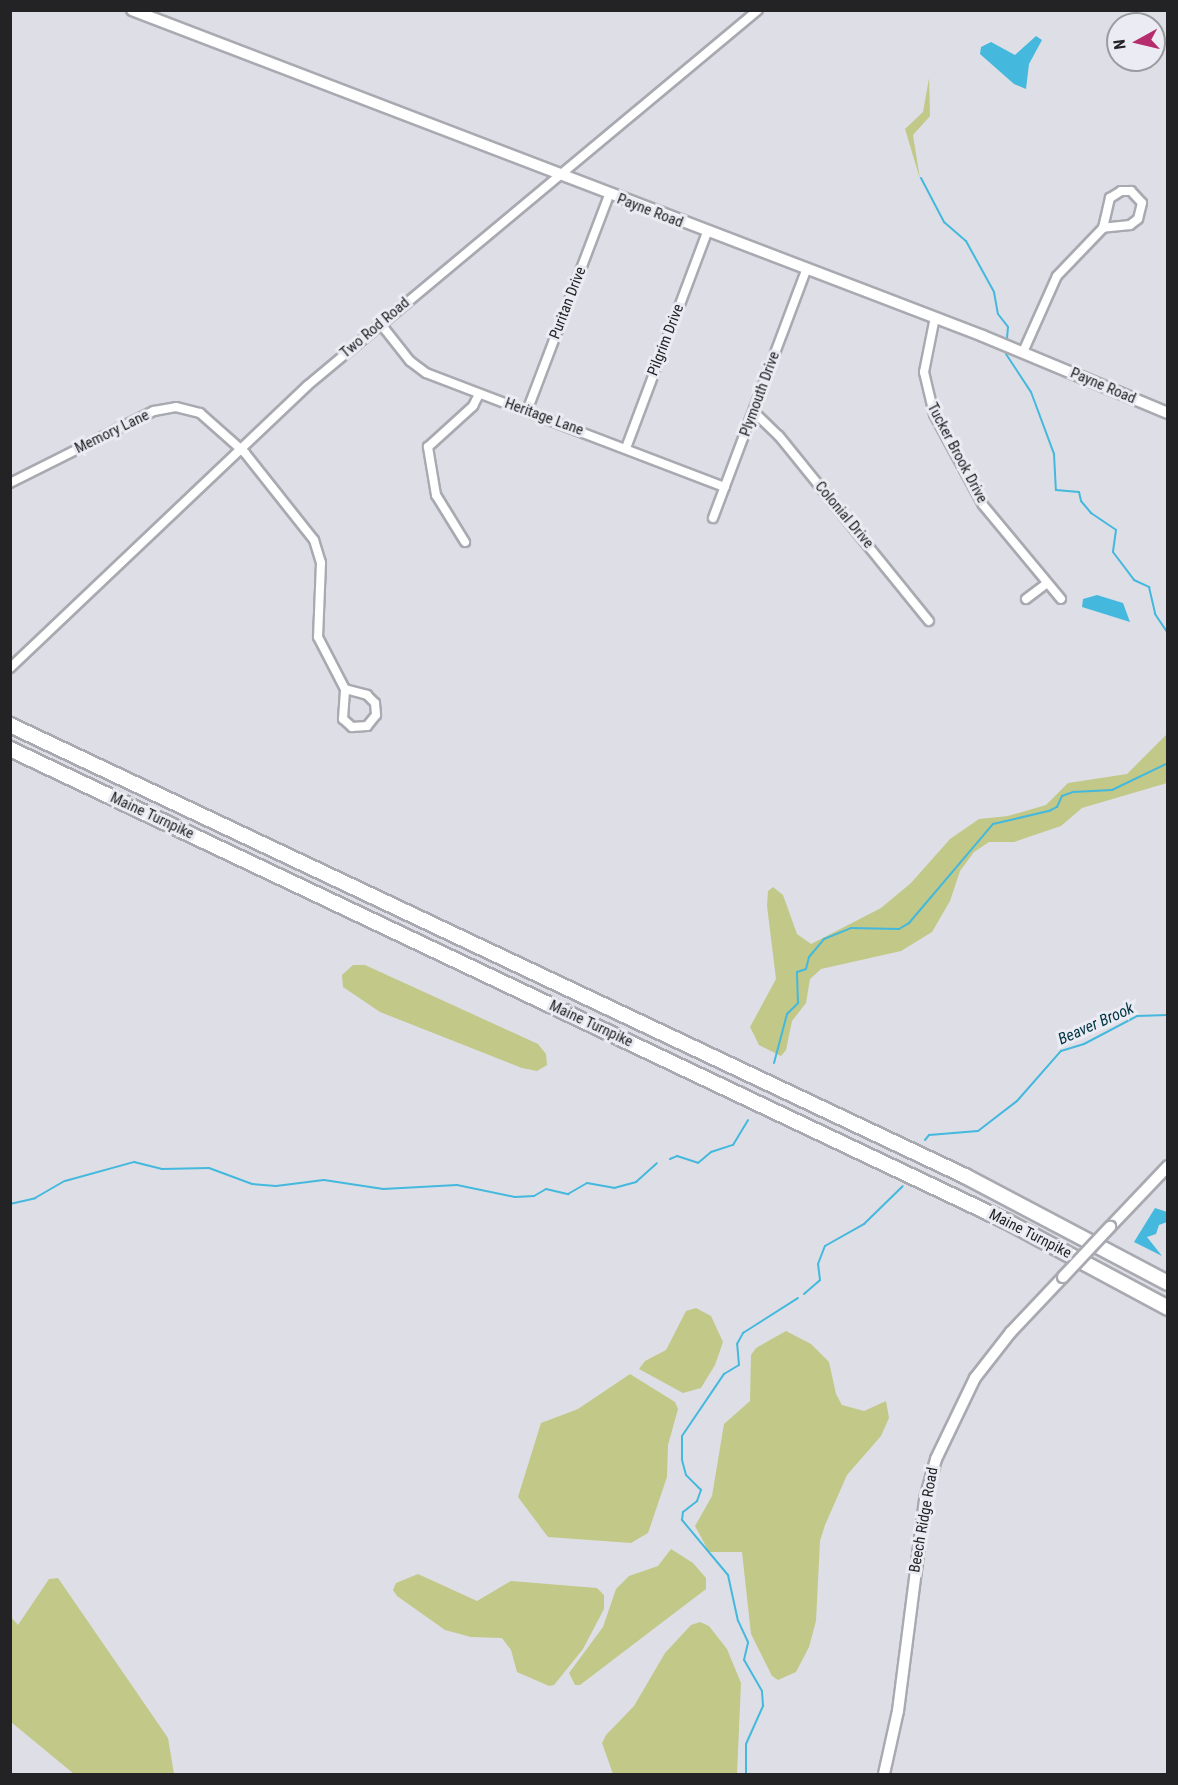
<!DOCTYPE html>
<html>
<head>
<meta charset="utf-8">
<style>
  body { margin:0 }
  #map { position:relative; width:1178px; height:1785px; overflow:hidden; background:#dedfe6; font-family:"Roboto Condensed",sans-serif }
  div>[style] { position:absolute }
  .green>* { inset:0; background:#c2c887 }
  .water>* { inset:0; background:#44b8dd }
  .stream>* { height:2px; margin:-1px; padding:0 1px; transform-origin:1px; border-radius:1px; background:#44b8dd }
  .roads { filter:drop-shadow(2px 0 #a9aab1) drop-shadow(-2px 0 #a9aab1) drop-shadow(0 2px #a9aab1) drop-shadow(0 -2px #a9aab1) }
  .street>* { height:8px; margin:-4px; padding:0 4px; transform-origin:4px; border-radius:4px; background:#fff }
  .secondary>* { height:10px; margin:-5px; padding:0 5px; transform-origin:5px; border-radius:5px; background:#fff }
  .highway>* { height:14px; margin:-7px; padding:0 7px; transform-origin:7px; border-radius:7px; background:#fff }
  .bridges { filter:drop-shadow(2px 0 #a9aab1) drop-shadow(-2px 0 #a9aab1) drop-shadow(0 2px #a9aab1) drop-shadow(0 -2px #a9aab1) }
  .secondary-bridge>* { height:10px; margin:-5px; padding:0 5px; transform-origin:5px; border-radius:5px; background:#fff }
  span { translate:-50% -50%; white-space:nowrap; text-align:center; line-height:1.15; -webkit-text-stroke:6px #ebecf3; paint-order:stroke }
  .street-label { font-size:15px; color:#232326 }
  .water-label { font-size:16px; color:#003545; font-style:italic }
  .frame { position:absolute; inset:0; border:12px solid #232326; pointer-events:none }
  .north { position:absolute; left:1106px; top:12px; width:60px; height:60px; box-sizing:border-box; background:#ebecf3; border:2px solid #9b9ca1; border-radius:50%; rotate:262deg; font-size:16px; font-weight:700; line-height:24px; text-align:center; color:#232326 }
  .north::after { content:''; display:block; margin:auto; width:21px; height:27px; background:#b62d6d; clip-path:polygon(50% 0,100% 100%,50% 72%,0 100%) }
</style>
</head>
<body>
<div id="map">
  <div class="green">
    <i style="clip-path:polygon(929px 78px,930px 116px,913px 135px,920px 179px,905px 129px,923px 112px)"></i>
    <i style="clip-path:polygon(1167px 734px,1167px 783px,1082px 808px,1061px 826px,1014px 842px,989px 842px,974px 852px,960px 871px,950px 901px,932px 932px,901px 951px,821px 969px,810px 979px,806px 1003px,792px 1021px,786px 1050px,781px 1056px,759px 1045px,750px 1027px,776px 979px,767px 906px,768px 891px,773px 887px,783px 895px,797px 934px,811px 944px,881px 908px,911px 883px,950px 839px,979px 819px,1008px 816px,1046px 805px,1068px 783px,1127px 774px)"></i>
    <i style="clip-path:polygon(353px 965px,365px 965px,538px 1044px,546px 1054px,547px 1065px,537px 1071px,522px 1068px,380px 1012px,343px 987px,342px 975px)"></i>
    <i style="clip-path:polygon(696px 1308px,711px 1316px,723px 1342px,715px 1365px,701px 1388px,683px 1393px,639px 1369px,645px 1361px,666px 1350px,686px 1311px)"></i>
    <i style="clip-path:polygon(786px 1331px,811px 1344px,829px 1362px,836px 1394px,842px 1405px,864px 1411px,886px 1401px,889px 1418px,881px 1436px,847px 1475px,825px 1525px,820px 1541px,816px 1621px,809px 1647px,796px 1672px,778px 1680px,772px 1676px,751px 1634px,742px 1552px,709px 1552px,695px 1526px,712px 1496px,724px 1424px,750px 1401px,751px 1355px,756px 1348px)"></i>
    <i style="clip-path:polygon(630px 1374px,675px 1402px,678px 1409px,668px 1445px,667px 1477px,648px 1533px,631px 1543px,548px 1537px,518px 1497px,541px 1423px,578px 1409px)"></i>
    <i style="clip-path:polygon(671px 1549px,693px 1563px,706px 1578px,706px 1589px,580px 1685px,575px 1685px,569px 1673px,603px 1627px,616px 1589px,629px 1576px,658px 1566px)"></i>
    <i style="clip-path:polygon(418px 1574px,477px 1601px,511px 1581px,597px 1588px,604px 1595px,604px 1609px,583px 1649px,554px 1685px,549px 1686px,517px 1672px,511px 1650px,502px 1638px,471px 1637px,445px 1630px,397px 1596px,393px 1590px,396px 1583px)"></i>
    <i style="clip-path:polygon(58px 1578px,168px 1738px,174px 1774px,74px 1774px,11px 1722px,11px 1617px,18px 1625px,49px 1579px)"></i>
    <i style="clip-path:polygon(700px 1622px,709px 1626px,727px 1649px,741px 1683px,737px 1774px,613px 1774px,602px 1743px,606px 1735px,634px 1706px,665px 1653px,691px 1625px)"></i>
  </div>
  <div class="water">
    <i style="clip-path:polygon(1036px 36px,1042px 40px,1029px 64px,1026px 89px,1014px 84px,980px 54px,981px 47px,991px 42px,1015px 55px)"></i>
    <i style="clip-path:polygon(1097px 595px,1123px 603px,1130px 622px,1082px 607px,1083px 599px)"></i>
    <i style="clip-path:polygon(1155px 1208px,1167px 1212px,1167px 1222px,1159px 1225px,1156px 1234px,1147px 1237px,1162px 1256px,1134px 1242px)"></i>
  </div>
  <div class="stream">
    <i style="left:921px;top:178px;width:50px;rotate:62.4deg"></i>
    <i style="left:944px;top:222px;width:29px;rotate:41deg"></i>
    <i style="left:966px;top:241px;width:58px;rotate:61.2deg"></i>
    <i style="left:994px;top:292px;width:22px;rotate:80deg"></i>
    <i style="left:998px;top:314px;width:16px;rotate:52deg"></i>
    <i style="left:1008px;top:327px;width:11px;rotate:95deg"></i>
    <i style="left:1006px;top:354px;width:45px;rotate:56.7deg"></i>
    <i style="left:1031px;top:392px;width:66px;rotate:69.6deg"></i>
    <i style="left:1054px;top:454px;width:36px;rotate:87deg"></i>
    <i style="left:1056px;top:490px;width:23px;rotate:5deg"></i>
    <i style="left:1079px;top:492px;width:9px;rotate:77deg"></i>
    <i style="left:1081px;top:501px;width:16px;rotate:50deg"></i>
    <i style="left:1091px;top:513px;width:30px;rotate:34deg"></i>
    <i style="left:1116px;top:530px;width:22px;rotate:98deg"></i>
    <i style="left:1113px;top:552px;width:35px;rotate:53deg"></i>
    <i style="left:1134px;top:580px;width:17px;rotate:25deg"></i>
    <i style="left:1149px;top:587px;width:28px;rotate:77deg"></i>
    <i style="left:1155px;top:614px;width:23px;rotate:56deg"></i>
    <i style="left:774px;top:1063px;width:51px;rotate:-75.1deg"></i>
    <i style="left:787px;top:1014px;width:16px;rotate:-45deg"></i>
    <i style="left:798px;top:1003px;width:31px;rotate:-92deg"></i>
    <i style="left:797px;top:972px;width:9px;rotate:-18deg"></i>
    <i style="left:806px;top:969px;width:12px;rotate:-76deg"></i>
    <i style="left:809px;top:957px;width:23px;rotate:-50deg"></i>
    <i style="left:824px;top:939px;width:29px;rotate:-22deg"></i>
    <i style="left:851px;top:928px;width:48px;rotate:1.2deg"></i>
    <i style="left:899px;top:929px;width:12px;rotate:-31deg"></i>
    <i style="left:909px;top:923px;width:130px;rotate:-49.7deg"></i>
    <i style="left:993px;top:824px;width:57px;rotate:-13.1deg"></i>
    <i style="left:1049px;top:811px;width:9px;rotate:-27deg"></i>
    <i style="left:1057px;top:807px;width:12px;rotate:-66deg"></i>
    <i style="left:1062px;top:796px;width:12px;rotate:-20deg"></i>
    <i style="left:1073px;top:792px;width:39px;rotate:-3deg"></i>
    <i style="left:1112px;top:790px;width:62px;rotate:-25.7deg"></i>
    <i style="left:925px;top:1140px;width:6px;rotate:-51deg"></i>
    <i style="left:929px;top:1135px;width:49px;rotate:-4.7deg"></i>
    <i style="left:978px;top:1131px;width:49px;rotate:-37.6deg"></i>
    <i style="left:1017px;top:1101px;width:67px;rotate:-48.7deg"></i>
    <i style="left:1061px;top:1051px;width:24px;rotate:-17deg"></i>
    <i style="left:1084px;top:1044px;width:60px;rotate:-27.8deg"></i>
    <i style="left:1137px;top:1016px;width:31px;rotate:-2deg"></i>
    <i style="left:670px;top:1159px;width:8px;rotate:-23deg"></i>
    <i style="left:677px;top:1156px;width:22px;rotate:18deg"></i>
    <i style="left:698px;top:1163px;width:17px;rotate:-40deg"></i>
    <i style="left:711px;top:1152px;width:23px;rotate:-18deg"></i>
    <i style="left:733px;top:1145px;width:29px;rotate:-59deg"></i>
    <i style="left:10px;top:1204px;width:26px;rotate:-13deg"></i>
    <i style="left:35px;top:1198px;width:34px;rotate:-30deg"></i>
    <i style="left:65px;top:1181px;width:72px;rotate:-15.4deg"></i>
    <i style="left:134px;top:1162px;width:29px;rotate:14deg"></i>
    <i style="left:162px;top:1169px;width:47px;rotate:-1.2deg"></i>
    <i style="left:209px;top:1168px;width:46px;rotate:20.4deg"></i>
    <i style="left:252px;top:1184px;width:24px;rotate:5deg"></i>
    <i style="left:276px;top:1186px;width:48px;rotate:-7.1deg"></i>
    <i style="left:324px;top:1180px;width:60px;rotate:8.7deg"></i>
    <i style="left:383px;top:1189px;width:74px;rotate:-3.1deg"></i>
    <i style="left:457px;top:1185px;width:59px;rotate:11.7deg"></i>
    <i style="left:515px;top:1197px;width:19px;rotate:-3deg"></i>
    <i style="left:534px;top:1196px;width:14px;rotate:-30deg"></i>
    <i style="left:546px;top:1189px;width:23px;rotate:13deg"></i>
    <i style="left:568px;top:1194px;width:22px;rotate:-30deg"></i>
    <i style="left:587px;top:1183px;width:27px;rotate:10deg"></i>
    <i style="left:614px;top:1188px;width:23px;rotate:-15deg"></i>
    <i style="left:636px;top:1182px;width:28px;rotate:-42deg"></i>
    <i style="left:804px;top:1294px;width:21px;rotate:-41deg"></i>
    <i style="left:820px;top:1280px;width:16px;rotate:-97deg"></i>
    <i style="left:818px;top:1264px;width:19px;rotate:-69deg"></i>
    <i style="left:825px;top:1246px;width:45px;rotate:-29.4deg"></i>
    <i style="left:864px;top:1224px;width:54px;rotate:-44.3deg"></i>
    <i style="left:746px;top:1774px;width:30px;rotate:-90deg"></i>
    <i style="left:746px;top:1744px;width:42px;rotate:-65.9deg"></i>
    <i style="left:763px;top:1706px;width:15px;rotate:-94deg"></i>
    <i style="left:762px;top:1691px;width:36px;rotate:-120deg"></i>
    <i style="left:744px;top:1660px;width:18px;rotate:-77deg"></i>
    <i style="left:748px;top:1642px;width:23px;rotate:-115deg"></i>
    <i style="left:738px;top:1621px;width:47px;rotate:-102.3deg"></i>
    <i style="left:728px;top:1575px;width:72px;rotate:-129.9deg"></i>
    <i style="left:682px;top:1520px;width:8px;rotate:-83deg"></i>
    <i style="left:683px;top:1512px;width:18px;rotate:-38deg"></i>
    <i style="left:697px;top:1501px;width:12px;rotate:-70deg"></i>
    <i style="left:701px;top:1490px;width:21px;rotate:-135deg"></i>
    <i style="left:686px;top:1475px;width:16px;rotate:-105deg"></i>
    <i style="left:682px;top:1460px;width:24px;rotate:-90deg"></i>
    <i style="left:682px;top:1436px;width:75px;rotate:-55.9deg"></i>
    <i style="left:724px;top:1374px;width:17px;rotate:-31deg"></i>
    <i style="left:739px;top:1365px;width:21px;rotate:-95deg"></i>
    <i style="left:737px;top:1344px;width:13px;rotate:-61deg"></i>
    <i style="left:743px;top:1333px;width:65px;rotate:-32.5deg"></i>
  </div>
  <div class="roads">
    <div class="street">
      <i style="left:1131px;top:191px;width:16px;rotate:47deg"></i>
      <i style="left:1142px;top:203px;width:16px;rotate:104deg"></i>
      <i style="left:1138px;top:219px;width:10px;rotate:143deg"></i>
      <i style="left:1130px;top:225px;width:27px;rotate:174deg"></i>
      <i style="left:1103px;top:228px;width:31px;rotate:-77deg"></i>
      <i style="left:1110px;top:198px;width:13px;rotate:-32deg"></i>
      <i style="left:1121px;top:191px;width:10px"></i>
      <i style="left:935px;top:317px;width:56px;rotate:101.3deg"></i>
      <i style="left:924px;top:372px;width:43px;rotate:76.6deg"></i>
      <i style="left:934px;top:414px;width:103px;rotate:61.7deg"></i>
      <i style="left:983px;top:505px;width:122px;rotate:50.3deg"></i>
      <i style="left:380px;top:323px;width:48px;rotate:51.7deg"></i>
      <i style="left:410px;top:361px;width:20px;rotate:37deg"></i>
      <i style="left:426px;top:373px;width:320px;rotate:20.9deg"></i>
      <i style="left:1023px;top:352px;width:83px;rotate:-65.9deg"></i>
      <i style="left:1057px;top:276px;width:66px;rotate:-46.2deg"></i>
      <i style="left:527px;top:411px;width:231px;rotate:-69.2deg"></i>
      <i style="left:754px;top:412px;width:35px;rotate:44deg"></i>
      <i style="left:779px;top:436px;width:238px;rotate:51deg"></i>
      <i style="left:626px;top:448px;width:231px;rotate:-69.4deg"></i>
      <i style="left:10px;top:483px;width:161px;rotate:-26.6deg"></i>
      <i style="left:154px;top:411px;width:22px;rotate:-10deg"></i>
      <i style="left:176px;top:407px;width:25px;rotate:14deg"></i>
      <i style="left:200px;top:413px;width:60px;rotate:41.6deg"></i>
      <i style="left:245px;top:453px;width:111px;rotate:51.6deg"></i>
      <i style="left:314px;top:540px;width:24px;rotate:73deg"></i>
      <i style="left:321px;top:563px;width:74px;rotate:92.3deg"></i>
      <i style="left:318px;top:637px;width:59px;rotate:62.6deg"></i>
      <i style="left:713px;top:518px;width:265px;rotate:-69.4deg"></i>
      <i style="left:465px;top:542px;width:55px;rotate:-121.7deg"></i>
      <i style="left:436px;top:495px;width:49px;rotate:-99.5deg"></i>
      <i style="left:428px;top:447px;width:61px;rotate:-42.3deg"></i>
      <i style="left:473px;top:406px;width:13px;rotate:-63deg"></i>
      <i style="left:1026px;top:599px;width:26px;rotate:-37deg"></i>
      <i style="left:10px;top:668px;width:410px;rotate:-43.5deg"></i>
      <i style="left:307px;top:386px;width:587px;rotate:-39.82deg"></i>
      <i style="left:345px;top:689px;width:23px;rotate:15deg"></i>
      <i style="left:367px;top:695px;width:11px;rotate:45deg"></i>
      <i style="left:375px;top:703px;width:12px;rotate:85deg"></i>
      <i style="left:376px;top:715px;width:14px;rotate:129deg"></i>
      <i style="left:367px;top:726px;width:15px;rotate:176deg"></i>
      <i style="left:352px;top:727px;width:12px;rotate:-138deg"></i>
      <i style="left:343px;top:719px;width:30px;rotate:-86deg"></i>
    </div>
    <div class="secondary">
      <i style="left:132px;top:10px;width:911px;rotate:20.96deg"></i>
      <i style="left:983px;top:336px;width:200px;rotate:22.6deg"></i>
      <i style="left:1110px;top:1227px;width:84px;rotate:-46.4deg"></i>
      <i style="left:884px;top:1774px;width:65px;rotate:-77.5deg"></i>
      <i style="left:898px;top:1711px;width:214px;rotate:-82.7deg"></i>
      <i style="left:925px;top:1499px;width:41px;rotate:-74.6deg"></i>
      <i style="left:936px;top:1459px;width:90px;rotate:-64.3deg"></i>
      <i style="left:975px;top:1378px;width:58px;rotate:-52deg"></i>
      <i style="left:1011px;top:1332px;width:76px;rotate:-46.6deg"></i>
    </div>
    <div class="highway">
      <i style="left:10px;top:725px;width:1056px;rotate:25.28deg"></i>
      <i style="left:965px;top:1176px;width:229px;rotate:27.8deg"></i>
      <i style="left:10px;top:749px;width:1102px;rotate:25.36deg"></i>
      <i style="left:1006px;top:1221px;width:184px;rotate:28.2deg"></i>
    </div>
  </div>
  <div class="bridges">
    <div class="secondary-bridge">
      <i style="left:1063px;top:1277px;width:69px;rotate:-46.8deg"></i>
    </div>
  </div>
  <div class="street-label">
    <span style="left:650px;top:211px;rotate:21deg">Payne Road</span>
    <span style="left:568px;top:303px;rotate:-69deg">Puritan Drive</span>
    <span style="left:375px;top:328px;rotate:-40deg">Two Rod Road</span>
    <span style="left:666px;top:340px;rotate:-69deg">Pilgrim Drive</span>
    <span style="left:1103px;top:386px;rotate:23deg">Payne Road</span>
    <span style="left:760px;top:394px;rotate:-70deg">Plymouth Drive</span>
    <span style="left:544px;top:417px;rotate:20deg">Heritage Lane</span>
    <span style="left:112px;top:432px;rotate:-26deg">Memory Lane</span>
    <span style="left:957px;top:453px;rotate:62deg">Tucker Brook Drive</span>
    <span style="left:844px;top:515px;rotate:50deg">Colonial Drive</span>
    <span style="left:152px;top:816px;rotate:25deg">Maine Turnpike</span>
    <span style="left:591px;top:1024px;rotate:25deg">Maine Turnpike</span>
    <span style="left:1030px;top:1234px;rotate:27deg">Maine Turnpike</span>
    <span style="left:924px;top:1520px;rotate:-80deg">Beech Ridge Road</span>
  </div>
  <div class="water-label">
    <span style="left:1096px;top:1024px;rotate:-24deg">Beaver Brook</span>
  </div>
  <div class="frame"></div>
  <div class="north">N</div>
</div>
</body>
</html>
